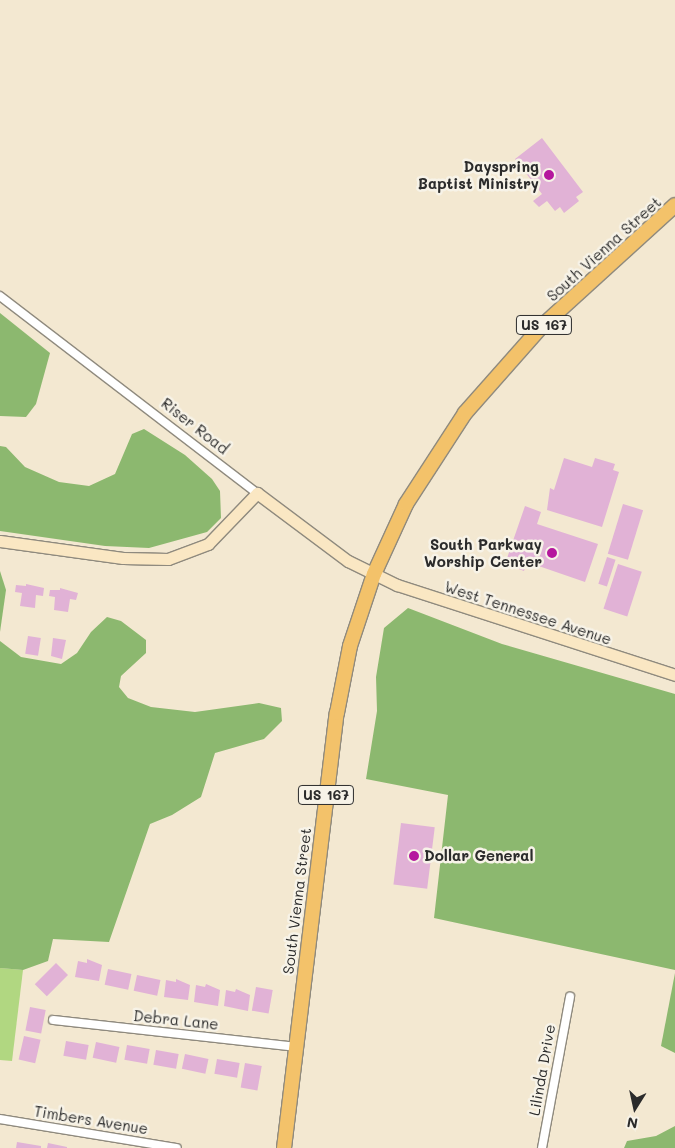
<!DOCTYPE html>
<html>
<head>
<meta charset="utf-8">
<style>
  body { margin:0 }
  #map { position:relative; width:675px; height:1148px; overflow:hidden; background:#f3e8d1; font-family:Mali,sans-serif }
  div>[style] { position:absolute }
  .green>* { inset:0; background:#b1d781 }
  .forest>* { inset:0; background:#8cb86f }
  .building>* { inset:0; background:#e1b2d6; transform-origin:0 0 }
  .roads { filter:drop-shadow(1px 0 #8f8a7e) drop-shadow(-1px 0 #8f8a7e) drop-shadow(0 1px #8f8a7e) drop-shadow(0 -1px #8f8a7e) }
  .minor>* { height:8px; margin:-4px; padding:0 4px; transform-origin:4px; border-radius:4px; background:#fff }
  .secondary>* { height:11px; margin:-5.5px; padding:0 5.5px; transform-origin:5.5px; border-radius:5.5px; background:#fae7c3 }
  .trunk>* { height:14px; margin:-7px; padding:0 7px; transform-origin:7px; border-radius:7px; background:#f3c26a }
  .dots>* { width:14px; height:14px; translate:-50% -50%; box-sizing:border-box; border:2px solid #f7f3e8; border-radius:50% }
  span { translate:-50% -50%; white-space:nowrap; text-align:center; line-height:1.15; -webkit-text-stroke:5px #f7f3e8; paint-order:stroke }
  .shield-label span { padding:1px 4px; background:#f7f3e8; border:1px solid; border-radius:4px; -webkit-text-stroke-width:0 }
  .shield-label { font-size:14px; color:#2b2b2b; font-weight:700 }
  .poi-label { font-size:15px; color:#2b2b2b; font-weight:700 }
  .right { translate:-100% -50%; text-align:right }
  .left { translate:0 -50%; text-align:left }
  .street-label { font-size:15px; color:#2b2b2b }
  .north { position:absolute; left:610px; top:1083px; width:50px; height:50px; -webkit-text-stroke:4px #f7f3e8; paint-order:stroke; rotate:190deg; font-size:14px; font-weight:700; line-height:20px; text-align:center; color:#2b2b2b }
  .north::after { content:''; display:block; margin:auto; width:18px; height:22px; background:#2b2b2b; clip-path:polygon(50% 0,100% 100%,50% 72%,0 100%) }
</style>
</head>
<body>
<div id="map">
  <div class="green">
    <i style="clip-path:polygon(0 968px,23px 970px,12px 1061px,0 1060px)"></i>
  </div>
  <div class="forest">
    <i style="clip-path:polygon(0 313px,50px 353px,36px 404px,26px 417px,0 416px)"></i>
    <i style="clip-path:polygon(144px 429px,185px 455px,212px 479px,220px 491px,221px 518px,207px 532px,149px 548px,105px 546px,0 531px,0 446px,6px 447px,25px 467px,59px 482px,89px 486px,115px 474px,132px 434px)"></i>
    <i style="clip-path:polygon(0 571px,6px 590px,0 632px)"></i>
    <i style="clip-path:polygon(408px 608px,502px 644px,675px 694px,675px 970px,434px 918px,448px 795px,366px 779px,377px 711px,376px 677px,384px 628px)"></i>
    <i style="clip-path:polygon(107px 617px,121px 621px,146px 640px,146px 653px,121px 676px,119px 687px,128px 698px,151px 707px,195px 712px,259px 703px,281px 708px,282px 721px,264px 739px,215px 753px,201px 797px,172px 815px,150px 824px,109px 942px,53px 939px,48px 961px,23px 970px,0 968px,0 641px,21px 657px,61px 664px,77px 653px,91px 632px)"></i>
    <i style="clip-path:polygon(675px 973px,675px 1053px,661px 1046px)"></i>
    <i style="clip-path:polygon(675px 1126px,675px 1148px,624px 1148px,627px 1141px,656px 1136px)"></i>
  </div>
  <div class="building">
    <i style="clip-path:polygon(542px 138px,583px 192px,576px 197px,579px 201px,564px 213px,560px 207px,555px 211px,547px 201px,539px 207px,533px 201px,542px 194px,515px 159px)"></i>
    <i style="clip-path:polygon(564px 458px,592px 467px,595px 458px,615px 464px,613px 470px,619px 472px,602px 527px,547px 510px,550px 488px,554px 490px)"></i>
    <i style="left:623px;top:504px;width:21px;height:52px;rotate:17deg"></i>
    <i style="clip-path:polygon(525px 506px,541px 512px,537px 524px,598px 544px,585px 582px,527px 562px,524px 571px,505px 564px)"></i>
    <i style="left:607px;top:557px;width:9px;height:28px;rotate:18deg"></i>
    <i style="left:618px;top:564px;width:25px;height:47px;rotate:18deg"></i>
    <i style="clip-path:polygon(26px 584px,44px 588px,43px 596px,36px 595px,35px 608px,20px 606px,22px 593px,15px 592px,16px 585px,26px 586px)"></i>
    <i style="clip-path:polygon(60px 588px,78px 593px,76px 600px,70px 599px,68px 612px,54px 610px,55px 597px,49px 596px,50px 590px,60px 590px)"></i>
    <i style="left:28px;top:636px;width:13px;height:18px;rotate:9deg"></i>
    <i style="clip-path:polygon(53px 638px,66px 640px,62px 659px,51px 656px)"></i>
    <i style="left:401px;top:823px;width:34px;height:62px;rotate:7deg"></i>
    <i style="clip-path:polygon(87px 959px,102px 965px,99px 981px,75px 977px,78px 961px,87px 963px)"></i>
    <i style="left:56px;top:963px;width:17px;height:30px;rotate:45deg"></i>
    <i style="left:108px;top:969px;width:24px;height:16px;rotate:12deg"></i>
    <i style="left:137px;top:975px;width:24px;height:16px;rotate:12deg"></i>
    <i style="clip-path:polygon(176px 979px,190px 985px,188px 1000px,164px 997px,166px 980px,176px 982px)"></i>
    <i style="clip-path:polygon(206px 984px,220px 990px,218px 1006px,194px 1002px,196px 985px,205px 987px)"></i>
    <i style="left:256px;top:987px;width:17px;height:24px;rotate:10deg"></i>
    <i style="clip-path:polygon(236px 989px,250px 995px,248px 1011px,224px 1006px,226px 990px,235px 992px)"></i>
    <i style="left:30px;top:1007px;width:16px;height:24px;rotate:11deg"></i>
    <i style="left:24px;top:1036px;width:17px;height:24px;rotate:13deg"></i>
    <i style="left:66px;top:1041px;width:23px;height:15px;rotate:10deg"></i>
    <i style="left:96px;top:1042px;width:24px;height:16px;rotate:12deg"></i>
    <i style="left:127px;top:1045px;width:23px;height:15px;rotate:10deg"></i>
    <i style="left:156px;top:1050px;width:23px;height:15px;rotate:10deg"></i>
    <i style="left:185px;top:1054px;width:24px;height:15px;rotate:12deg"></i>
    <i style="left:217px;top:1059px;width:23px;height:15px;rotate:10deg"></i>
    <i style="left:245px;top:1063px;width:17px;height:25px;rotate:10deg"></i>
    <i style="clip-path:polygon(17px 1142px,41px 1146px,41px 1148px,16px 1148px)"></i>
    <i style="clip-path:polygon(48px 1143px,67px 1147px,67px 1148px,47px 1148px)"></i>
  </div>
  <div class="roads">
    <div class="minor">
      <i style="left:0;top:296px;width:324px;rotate:37.5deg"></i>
      <i style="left:53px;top:1020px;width:244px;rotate:6.3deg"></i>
      <i style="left:0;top:1119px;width:179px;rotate:9.3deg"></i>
      <i style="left:542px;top:1148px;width:154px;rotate:-79.5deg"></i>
    </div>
    <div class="secondary">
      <i style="left:0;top:541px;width:124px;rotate:7.9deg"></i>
      <i style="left:123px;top:558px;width:45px;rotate:1.3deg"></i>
      <i style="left:168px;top:559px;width:43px;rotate:-20.6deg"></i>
      <i style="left:208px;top:544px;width:71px;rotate:-46.1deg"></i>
      <i style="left:257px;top:493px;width:114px;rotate:36.8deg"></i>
      <i style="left:348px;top:561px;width:55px;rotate:26.1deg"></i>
      <i style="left:397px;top:585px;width:292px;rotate:17.9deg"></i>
    </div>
    <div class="trunk">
      <i style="left:284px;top:1148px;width:438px;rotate:-83.1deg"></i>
      <i style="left:337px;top:713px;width:68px;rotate:-79deg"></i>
      <i style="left:350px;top:646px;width:76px;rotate:-71.6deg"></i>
      <i style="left:374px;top:574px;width:77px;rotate:-65.4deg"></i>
      <i style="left:406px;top:504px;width:108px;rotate:-57deg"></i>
      <i style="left:465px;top:413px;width:115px;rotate:-48.5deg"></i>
      <i style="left:541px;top:327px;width:181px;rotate:-42.3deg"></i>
    </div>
  </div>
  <div class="dots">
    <i style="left:549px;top:175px;background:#b5179e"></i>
    <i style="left:552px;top:553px;background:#b5179e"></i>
    <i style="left:414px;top:856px;background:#b5179e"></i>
  </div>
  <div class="shield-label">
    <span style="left:544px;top:325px">US 167</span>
    <span style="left:326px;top:795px">US 167</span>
  </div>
  <div class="poi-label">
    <span class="right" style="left:539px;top:175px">Dayspring<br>Baptist Ministry</span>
    <span class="right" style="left:542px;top:553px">South Parkway<br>Worship Center</span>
    <span class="left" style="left:424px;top:856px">Dollar General</span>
  </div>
  <div class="street-label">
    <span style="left:604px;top:249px;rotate:-42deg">South Vienna Street</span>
    <span style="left:195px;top:426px;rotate:38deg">Riser Road</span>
    <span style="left:528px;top:613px;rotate:18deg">West Tennessee Avenue</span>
    <span style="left:297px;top:901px;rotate:-83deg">South Vienna Street</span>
    <span style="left:176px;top:1020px;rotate:6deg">Debra Lane</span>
    <span style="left:542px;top:1070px;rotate:-80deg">Lilinda Drive</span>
    <span style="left:91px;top:1120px;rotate:9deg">Timbers Avenue</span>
  </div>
  <div class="north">N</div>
</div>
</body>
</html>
